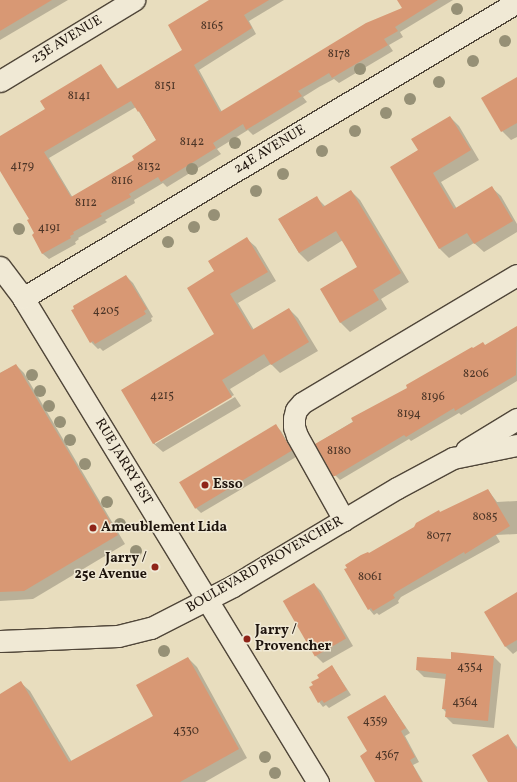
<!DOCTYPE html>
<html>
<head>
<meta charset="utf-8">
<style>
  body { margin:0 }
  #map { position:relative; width:517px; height:782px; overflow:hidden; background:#e8ddbe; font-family:Vollkorn,serif }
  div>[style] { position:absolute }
  .shadow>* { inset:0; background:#0003 }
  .building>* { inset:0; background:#d89874; transform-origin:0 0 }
  .roads { filter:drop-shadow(1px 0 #504639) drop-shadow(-1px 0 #504639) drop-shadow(0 1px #504639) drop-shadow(0 -1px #504639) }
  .minor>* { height:21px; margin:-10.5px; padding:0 10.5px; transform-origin:10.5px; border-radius:10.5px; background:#f0e9d5 }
  .trees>* { width:12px; height:12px; margin:-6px; border-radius:50%; background:#969076 }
  .dots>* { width:11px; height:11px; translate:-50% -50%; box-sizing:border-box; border:2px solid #f0e9d5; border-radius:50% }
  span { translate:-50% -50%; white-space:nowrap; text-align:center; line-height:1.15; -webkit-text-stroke:3px #f0e9d5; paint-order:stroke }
  .number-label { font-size:12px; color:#4c3527 }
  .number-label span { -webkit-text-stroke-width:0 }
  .street-label { font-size:14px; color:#1e140d }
  .poi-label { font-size:14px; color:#1e140d; font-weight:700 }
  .left { translate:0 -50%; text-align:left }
  .right { translate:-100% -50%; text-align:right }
</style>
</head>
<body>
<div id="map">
  <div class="shadow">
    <i style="clip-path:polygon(0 0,68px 0,0 40px)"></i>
    <i style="clip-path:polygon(evenodd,211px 0,284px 0,249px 21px,256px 34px,199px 70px,222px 112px,403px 8px,398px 0,453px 0,400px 32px,403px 37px,389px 45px,393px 51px,339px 83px,334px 79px,319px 87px,303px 97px,307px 102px,253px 135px,248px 130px,217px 149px,221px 154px,167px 187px,163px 183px,134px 200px,135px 203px,105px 220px,107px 222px,78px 238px,79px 239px,75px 242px,76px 244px,49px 259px,43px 254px,33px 235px,35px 234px,30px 219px,0 169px,0 137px,46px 109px,101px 66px,119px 90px,183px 50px,211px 0,136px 107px,157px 141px,136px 160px,73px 198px,49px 158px,136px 107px)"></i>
    <i style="clip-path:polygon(517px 78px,517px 137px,511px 140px,502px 131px,482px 98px)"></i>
    <i style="clip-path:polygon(450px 117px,459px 126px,479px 160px,441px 182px,457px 209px,492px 188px,501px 196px,517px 224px,517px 232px,484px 252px,474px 243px,449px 258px,440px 249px,391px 167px,419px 150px)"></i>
    <i style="clip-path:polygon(351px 191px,360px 200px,409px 282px,381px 299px,387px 309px,350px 332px,341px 323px,321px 289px,359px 267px,343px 240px,308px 262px,299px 253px,279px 219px,316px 197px,326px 207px)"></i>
    <i style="clip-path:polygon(247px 239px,256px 247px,276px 281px,238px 303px,254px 330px,289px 309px,298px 318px,318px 351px,280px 373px,271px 364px,230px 389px,234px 395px,155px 442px,155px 444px,235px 397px,241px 406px,163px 452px,154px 444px,122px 390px,216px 335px,216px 272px)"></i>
    <i style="clip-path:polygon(126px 276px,133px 283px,153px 317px,151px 318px,152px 321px,103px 351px,100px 348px,98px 349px,91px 342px)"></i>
    <i style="clip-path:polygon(517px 327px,517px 381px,461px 415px,459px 413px,411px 441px,409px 439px,340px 480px,336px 476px,316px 444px,473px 349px,486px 346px)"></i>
    <i style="clip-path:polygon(16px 365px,24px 373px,125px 544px,33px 599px,0 601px,0 373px)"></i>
    <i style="clip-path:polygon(276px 426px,281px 431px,296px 457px,201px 513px,196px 508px,182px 484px)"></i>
    <i style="clip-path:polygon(488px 490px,497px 502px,517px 501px,517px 534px,496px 535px,500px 542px,401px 597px,398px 601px,399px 603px,379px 615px,377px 613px,374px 615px,369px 609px,370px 554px,440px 513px)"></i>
    <i style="clip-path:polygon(314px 584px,321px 591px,353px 646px,323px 663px,316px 656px)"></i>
    <i style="clip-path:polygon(517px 594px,517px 651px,513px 654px,506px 647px,485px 612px)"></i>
    <i style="clip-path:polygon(494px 657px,501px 664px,494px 728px,453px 724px,446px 717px,446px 712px,443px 709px,446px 679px,424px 677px,417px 670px,452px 660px)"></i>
    <i style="clip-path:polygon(188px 658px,197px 667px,247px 758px,205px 782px,0 782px,0 695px,21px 683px,30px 691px,72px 762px,154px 716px)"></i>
    <i style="clip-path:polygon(332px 666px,351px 695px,329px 708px,326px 705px,323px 707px,319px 702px,314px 686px)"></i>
    <i style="clip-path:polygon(385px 696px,410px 733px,405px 736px,419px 762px,413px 765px,423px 782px,376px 782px,368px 751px)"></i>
    <i style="clip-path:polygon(507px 735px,517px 747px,517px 782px,489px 782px)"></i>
  </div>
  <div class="building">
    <i style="clip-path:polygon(0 0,52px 0,0 31px)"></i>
    <i style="clip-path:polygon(evenodd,209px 0,269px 0,244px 15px,252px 28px,194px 65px,220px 112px,366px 23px,402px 8px,397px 0,438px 0,395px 27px,398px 31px,384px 39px,388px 45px,332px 78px,329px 73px,314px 82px,298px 91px,302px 96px,246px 130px,243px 124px,213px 143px,216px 148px,161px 182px,158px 177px,129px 194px,131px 197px,100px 214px,102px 216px,73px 232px,74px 234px,70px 236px,71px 238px,42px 254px,32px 235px,34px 233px,27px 220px,29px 219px,0 171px,0 136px,45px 109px,40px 101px,101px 64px,117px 89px,182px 50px,168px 25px,209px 0,131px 101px,138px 112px,139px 111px,156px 140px,132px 156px,134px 160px,71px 197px,44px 152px,131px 101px)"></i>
    <i style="clip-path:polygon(517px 77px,517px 123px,501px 132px,481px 98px)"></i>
    <i style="clip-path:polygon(450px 116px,471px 150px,433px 173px,454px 209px,492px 186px,513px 221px,474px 244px,467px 233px,439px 249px,390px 167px,418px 150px,411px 139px)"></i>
    <i style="clip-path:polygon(351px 190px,401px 273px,373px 290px,379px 300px,340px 323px,320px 289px,357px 267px,347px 249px,336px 231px,299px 253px,278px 219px,317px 196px,323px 207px)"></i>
    <i style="clip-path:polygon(247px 237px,268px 272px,230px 294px,252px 330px,289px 308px,309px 342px,271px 365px,264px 354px,222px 380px,232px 397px,153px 444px,121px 390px,214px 334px,187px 288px,214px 271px,208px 261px)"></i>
    <i style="clip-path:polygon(126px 275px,147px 309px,144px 311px,146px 314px,95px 344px,93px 341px,90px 343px,71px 310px,74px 309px,73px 306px)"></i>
    <i style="clip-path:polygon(517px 326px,516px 375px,455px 411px,454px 408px,406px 437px,404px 435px,335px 476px,333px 476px,315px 444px,353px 422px,351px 418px,407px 388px,406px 385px,472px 347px,473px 348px,483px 342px,485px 345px)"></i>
    <i style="clip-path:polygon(16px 364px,118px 535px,24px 591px,0 592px,0 373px)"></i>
    <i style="left:276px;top:424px;width:31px;height:113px;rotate:59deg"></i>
    <i style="clip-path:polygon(488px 489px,510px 526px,465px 554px,464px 552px,396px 592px,393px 595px,395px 598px,373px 611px,371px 608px,368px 610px,344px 569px,347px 568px,345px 565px,361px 555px,368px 552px,369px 553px,414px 527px,416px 523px,439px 510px,440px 512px)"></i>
    <i style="left:314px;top:583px;width:64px;height:36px;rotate:60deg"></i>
    <i style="clip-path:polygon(517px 592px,517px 640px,505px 647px,484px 612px)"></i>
    <i style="clip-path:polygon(451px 652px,494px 656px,488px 721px,445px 717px,446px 709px,442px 709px,446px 674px,416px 670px,417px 657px,451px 659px)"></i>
    <i style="clip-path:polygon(188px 657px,239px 749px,180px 782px,0 782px,0 694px,21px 681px,69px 762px,153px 716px,136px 685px)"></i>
    <i style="clip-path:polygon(332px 665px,347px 690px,324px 703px,322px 700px,318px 703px,309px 687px,313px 685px,311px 682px,319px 678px,317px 675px)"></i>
    <i style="clip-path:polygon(385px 695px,406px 728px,401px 731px,415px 757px,410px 760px,422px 782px,375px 782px,360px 756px,367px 751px,347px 717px)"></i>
    <i style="clip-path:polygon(508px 734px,517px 750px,517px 782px,488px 782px,472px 755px)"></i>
  </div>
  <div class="roads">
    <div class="minor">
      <i style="left:0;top:81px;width:157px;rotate:-31.2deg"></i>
      <i style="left:0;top:267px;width:39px;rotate:53deg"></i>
      <i style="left:23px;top:298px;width:567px;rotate:58.64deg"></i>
      <i style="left:23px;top:298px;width:576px;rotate:-30.93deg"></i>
      <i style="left:466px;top:450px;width:60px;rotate:-31.3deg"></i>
      <i style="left:344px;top:520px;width:96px;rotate:-119.2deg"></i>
      <i style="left:297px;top:436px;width:9px;rotate:-108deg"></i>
      <i style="left:294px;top:427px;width:9px;rotate:-90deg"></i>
      <i style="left:294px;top:418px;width:8px;rotate:-76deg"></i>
      <i style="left:296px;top:410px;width:9px;rotate:-49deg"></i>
      <i style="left:302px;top:403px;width:250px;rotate:-30.8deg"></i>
      <i style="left:0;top:641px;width:118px;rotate:-2.4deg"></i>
      <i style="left:118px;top:636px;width:34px;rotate:-14deg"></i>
      <i style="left:151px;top:628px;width:92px;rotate:-27.1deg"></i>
      <i style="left:233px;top:586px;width:191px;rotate:-30.9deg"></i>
      <i style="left:397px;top:488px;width:64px;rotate:-28.2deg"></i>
      <i style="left:453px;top:458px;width:65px;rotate:-11.5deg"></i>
    </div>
  </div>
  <div class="trees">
    <i style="left:457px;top:9px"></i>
    <i style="left:505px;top:41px"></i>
    <i style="left:473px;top:61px"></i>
    <i style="left:360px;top:69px"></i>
    <i style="left:439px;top:82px"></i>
    <i style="left:410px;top:99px"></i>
    <i style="left:386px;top:113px"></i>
    <i style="left:355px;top:131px"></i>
    <i style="left:235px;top:143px"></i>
    <i style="left:322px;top:151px"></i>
    <i style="left:192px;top:169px"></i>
    <i style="left:283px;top:174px"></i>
    <i style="left:256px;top:191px"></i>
    <i style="left:214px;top:215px"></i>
    <i style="left:194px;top:227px"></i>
    <i style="left:19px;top:229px"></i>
    <i style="left:168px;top:242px"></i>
    <i style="left:32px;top:375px"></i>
    <i style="left:40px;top:391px"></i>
    <i style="left:49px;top:406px"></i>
    <i style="left:60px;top:422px"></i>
    <i style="left:70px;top:440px"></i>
    <i style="left:85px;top:464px"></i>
    <i style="left:107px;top:502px"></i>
    <i style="left:120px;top:524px"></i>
    <i style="left:136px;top:551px"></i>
    <i style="left:164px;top:651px"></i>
    <i style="left:265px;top:757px"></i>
    <i style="left:275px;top:773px"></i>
  </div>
  <div class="dots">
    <i style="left:205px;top:485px;background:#8f2418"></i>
    <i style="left:93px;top:528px;background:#8f2418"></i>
    <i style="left:155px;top:567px;background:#8f2418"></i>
    <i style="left:247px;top:639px;background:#8f2418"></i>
  </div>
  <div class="number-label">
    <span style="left:212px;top:27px">8165</span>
    <span style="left:339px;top:55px">8178</span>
    <span style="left:165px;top:87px">8151</span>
    <span style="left:79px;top:97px">8141</span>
    <span style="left:192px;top:143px">8142</span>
    <span style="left:22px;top:167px">4179</span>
    <span style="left:149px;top:168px">8132</span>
    <span style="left:122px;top:182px">8116</span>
    <span style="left:86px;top:204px">8112</span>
    <span style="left:49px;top:229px">4191</span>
    <span style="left:106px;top:312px">4205</span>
    <span style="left:476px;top:375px">8206</span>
    <span style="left:162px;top:397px">4215</span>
    <span style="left:433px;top:398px">8196</span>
    <span style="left:409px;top:415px">8194</span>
    <span style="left:339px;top:452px">8180</span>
    <span style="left:485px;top:518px">8085</span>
    <span style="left:439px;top:537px">8077</span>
    <span style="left:370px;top:578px">8061</span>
    <span style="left:470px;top:668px">4354</span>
    <span style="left:465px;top:703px">4364</span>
    <span style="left:375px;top:722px">4359</span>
    <span style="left:186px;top:732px">4330</span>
    <span style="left:387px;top:756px">4367</span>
  </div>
  <div class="street-label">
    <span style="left:67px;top:40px;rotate:-31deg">23E AVENUE</span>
    <span style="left:270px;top:150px;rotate:-31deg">24E AVENUE</span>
    <span style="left:123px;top:462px;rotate:59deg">RUE JARRY EST</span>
    <span style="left:265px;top:565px;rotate:-30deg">BOULEVARD PROVENCHER</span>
  </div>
  <div class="poi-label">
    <span class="left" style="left:213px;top:485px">Esso</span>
    <span class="left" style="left:101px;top:528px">Ameublement Lida</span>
    <span class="right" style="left:147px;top:567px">Jarry /<br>25e Avenue</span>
    <span class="left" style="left:255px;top:639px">Jarry /<br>Provencher</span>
  </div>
</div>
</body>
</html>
